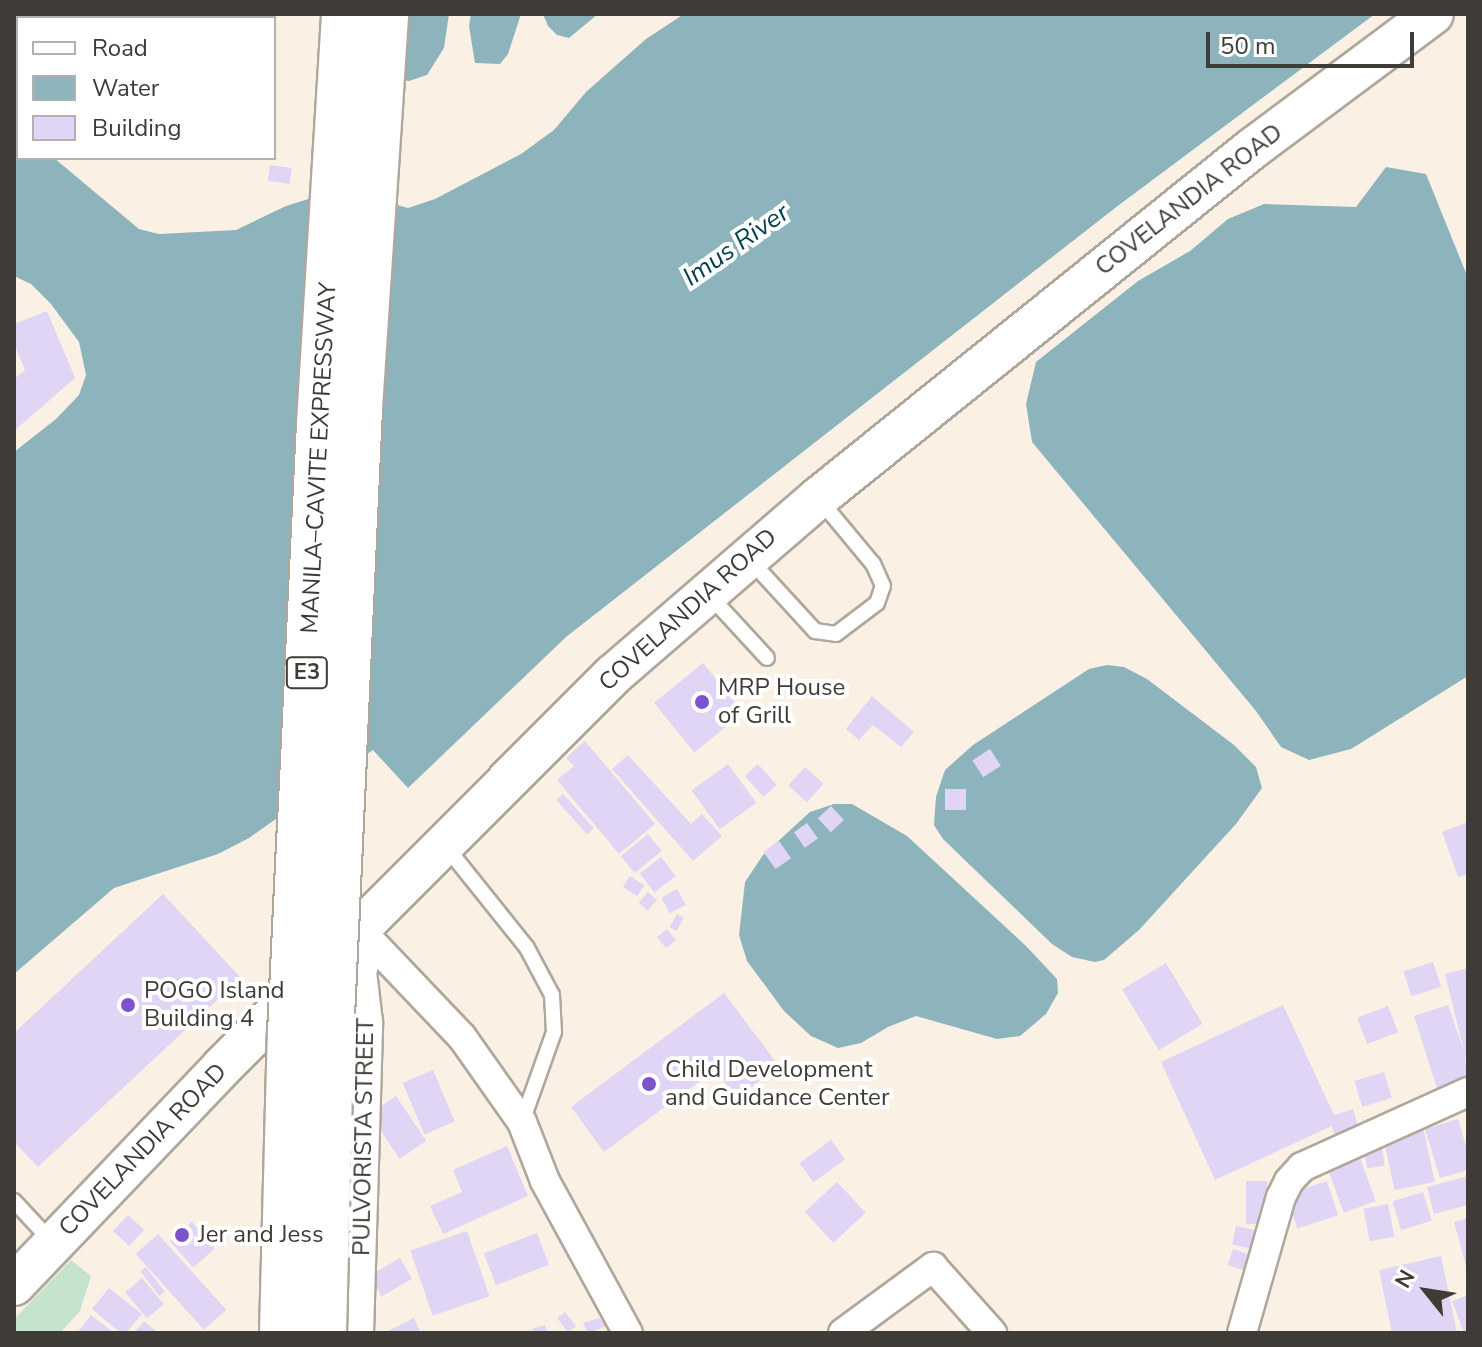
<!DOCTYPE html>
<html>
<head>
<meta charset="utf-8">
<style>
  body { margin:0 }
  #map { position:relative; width:1482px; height:1347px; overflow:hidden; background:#faf1e4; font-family:"Nunito Sans",sans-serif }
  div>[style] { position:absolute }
  .green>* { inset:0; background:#c6e3ce }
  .water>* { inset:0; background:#8db4bd }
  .building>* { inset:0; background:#e0d5f4; transform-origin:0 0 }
  .roads { filter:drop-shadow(2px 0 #b0a79c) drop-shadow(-2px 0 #b0a79c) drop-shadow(0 2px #b0a79c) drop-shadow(0 -2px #b0a79c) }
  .service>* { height:14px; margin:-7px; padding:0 7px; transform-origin:7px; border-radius:7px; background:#fff }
  .minor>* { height:28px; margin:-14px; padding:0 14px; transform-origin:14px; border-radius:14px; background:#fff }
  .secondary>* { height:40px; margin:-20px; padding:0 20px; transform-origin:20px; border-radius:20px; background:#fff }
  .bridges { filter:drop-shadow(2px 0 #b0a79c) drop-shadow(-2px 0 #b0a79c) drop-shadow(0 2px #b0a79c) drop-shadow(0 -2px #b0a79c) }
  .motorway-bridge>* { height:44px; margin:-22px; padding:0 22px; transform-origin:22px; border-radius:22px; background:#fff }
  .dots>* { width:22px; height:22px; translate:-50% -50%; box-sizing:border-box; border:4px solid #fff; border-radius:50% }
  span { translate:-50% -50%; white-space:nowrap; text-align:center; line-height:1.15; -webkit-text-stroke:8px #fff; paint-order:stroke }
  .shield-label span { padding:2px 6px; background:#fff; border:2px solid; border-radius:6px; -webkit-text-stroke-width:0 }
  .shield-label { font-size:22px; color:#3f3b36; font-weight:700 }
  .street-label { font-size:24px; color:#3f3b36 }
  .poi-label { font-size:24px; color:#3f3b36 }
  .left { translate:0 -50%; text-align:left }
  .water-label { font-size:26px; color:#05424d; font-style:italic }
  .frame { position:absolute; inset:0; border:16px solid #3f3b36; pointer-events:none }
  .legend { position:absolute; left:16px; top:16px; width:260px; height:144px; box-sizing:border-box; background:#fff; border:2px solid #b2b1af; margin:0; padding:10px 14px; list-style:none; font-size:24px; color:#3f3b36 }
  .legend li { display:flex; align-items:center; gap:16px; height:40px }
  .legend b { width:40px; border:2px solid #b2b1af }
  .north { position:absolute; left:1386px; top:1251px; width:80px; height:80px; -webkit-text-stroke:6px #fff; paint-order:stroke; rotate:300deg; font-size:22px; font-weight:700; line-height:32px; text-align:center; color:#3f3b36 }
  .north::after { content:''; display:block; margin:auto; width:28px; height:36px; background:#3f3b36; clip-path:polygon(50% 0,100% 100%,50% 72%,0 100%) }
  .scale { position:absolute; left:1206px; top:32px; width:208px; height:36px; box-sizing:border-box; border:4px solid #3f3b36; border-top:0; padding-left:10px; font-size:24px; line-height:28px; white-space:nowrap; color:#3f3b36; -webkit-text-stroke:6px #fff; paint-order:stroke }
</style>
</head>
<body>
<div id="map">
  <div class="green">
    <i style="clip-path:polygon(71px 1260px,91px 1276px,80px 1311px,60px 1333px,14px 1333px,14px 1319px)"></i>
  </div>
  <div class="water">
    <i style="clip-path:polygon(377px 14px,449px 14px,444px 48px,427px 75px,409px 81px,391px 78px)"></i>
    <i style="clip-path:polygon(471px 14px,521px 14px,508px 54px,500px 64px,475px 63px,469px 26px)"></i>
    <i style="clip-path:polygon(543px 14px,598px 14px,569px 38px,557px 35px,548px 26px)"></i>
    <i style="clip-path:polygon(684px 14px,1375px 14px,1115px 208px,566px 637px,408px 788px,373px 750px,249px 838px,218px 854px,114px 888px,14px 974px,14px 452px,56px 419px,79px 395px,86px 375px,79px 342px,51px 304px,31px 284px,14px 276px,14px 127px,18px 130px,18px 158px,54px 158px,139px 229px,159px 234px,236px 230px,286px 206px,318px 196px,364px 196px,408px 208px,435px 199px,521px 154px,554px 130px,586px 92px,646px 39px)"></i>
    <i style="clip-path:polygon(1386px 167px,1426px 174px,1468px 278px,1468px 676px,1351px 749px,1309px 760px,1281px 747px,1256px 711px,1032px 442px,1026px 404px,1036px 362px,1138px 281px,1190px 251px,1228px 219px,1264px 204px,1356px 207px)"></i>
    <i style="clip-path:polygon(1107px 665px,1124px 667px,1147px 679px,1234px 745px,1256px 767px,1262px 788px,1236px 824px,1139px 930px,1104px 960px,1095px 962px,1072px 957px,1052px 944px,943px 839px,934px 825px,936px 797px,945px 770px,973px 745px,1089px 669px)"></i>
    <i style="clip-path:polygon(834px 804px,852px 804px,907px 836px,1026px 946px,1057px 979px,1058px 993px,1046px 1014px,1020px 1036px,997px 1039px,916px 1016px,888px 1027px,861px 1043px,838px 1048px,811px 1036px,784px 1011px,747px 961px,739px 935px,745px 882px,763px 855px,810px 812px)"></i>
  </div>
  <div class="building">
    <i style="left:270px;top:165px;width:22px;height:16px;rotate:8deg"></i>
    <i style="clip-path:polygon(47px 311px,75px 378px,14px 431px,14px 379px,25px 370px,14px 344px,14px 324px)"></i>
    <i style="left:703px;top:663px;width:64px;height:63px;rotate:51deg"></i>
    <i style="clip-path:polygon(872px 696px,914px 732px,901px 747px,873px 725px,859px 740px,846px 729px)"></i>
    <i style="clip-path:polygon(585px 741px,655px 824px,619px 854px,557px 780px,574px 766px,566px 758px)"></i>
    <i style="left:990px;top:749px;width:20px;height:21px;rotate:57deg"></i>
    <i style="clip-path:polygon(628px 755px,691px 824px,702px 814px,722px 836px,693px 861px,612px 769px)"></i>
    <i style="left:728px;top:764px;width:48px;height:45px;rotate:54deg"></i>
    <i style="left:758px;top:764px;width:28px;height:18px;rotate:48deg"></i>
    <i style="left:805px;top:767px;width:25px;height:25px;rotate:42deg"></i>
    <i style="left:945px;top:789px;width:21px;height:21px"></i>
    <i style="left:563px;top:794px;width:46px;height:9px;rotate:48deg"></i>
    <i style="left:831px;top:806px;width:19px;height:18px;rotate:47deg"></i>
    <i style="clip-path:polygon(1468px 822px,1468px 874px,1458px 877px,1442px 832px)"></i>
    <i style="left:807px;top:823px;width:19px;height:16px;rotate:55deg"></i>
    <i style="left:648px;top:834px;width:22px;height:35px;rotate:51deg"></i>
    <i style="left:779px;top:841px;width:21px;height:19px;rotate:55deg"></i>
    <i style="left:661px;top:857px;width:24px;height:27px;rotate:52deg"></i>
    <i style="left:630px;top:876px;width:17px;height:13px;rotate:33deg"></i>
    <i style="left:677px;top:889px;width:18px;height:18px;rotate:61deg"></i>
    <i style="left:648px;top:892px;width:12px;height:14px;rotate:42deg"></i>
    <i style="clip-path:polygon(163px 894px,241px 978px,38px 1167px,14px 1142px,14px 1033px)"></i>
    <i style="left:677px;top:914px;width:8px;height:15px;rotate:30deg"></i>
    <i style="left:667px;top:929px;width:14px;height:13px;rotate:51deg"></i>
    <i style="left:1433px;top:962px;width:26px;height:31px;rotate:72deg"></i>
    <i style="left:1166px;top:963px;width:71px;height:51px;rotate:59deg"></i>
    <i style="clip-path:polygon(1468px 968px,1468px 1056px,1465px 1057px,1468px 1090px,1440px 1098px,1414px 1016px,1448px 1005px,1464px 1051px,1445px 974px)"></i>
    <i style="clip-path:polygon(724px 993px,779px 1066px,737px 1098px,715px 1070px,604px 1152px,571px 1107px)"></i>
    <i style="clip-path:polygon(1283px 1005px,1334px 1115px,1353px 1109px,1360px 1134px,1336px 1141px,1332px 1126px,1215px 1180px,1161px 1062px)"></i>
    <i style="left:1388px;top:1006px;width:28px;height:33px;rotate:69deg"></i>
    <i style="left:433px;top:1070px;width:56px;height:33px;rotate:67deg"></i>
    <i style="left:1384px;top:1072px;width:27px;height:31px;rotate:73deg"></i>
    <i style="left:396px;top:1096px;width:54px;height:32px;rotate:56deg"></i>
    <i style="clip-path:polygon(1458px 1119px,1468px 1153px,1468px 1170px,1440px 1178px,1425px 1129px)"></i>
    <i style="left:1423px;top:1127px;width:56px;height:41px;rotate:78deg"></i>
    <i style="left:831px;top:1140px;width:24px;height:39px;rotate:54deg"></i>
    <i style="clip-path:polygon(507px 1146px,528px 1196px,443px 1234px,430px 1206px,462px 1192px,453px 1170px)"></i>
    <i style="left:1382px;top:1148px;width:18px;height:18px;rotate:81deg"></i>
    <i style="left:1359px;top:1155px;width:49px;height:34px;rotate:70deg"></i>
    <i style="clip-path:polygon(1468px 1176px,1468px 1205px,1434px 1214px,1427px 1187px)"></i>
    <i style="left:1246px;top:1181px;width:21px;height:43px"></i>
    <i style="left:1327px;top:1181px;width:36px;height:43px;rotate:72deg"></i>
    <i style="left:837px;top:1182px;width:42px;height:44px;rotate:47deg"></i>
    <i style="left:1423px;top:1192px;width:30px;height:32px;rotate:73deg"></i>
    <i style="left:1388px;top:1204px;width:33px;height:25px;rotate:79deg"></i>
    <i style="left:128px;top:1215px;width:22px;height:22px;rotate:43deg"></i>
    <i style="clip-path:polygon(1468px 1218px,1468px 1270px,1467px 1270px,1454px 1222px)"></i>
    <i style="left:192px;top:1222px;width:35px;height:29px;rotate:49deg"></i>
    <i style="left:1236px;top:1226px;width:24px;height:19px;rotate:12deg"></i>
    <i style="left:467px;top:1231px;width:69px;height:60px;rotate:71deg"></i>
    <i style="left:537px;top:1233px;width:34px;height:57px;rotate:69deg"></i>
    <i style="left:158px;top:1234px;width:102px;height:30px;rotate:48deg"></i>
    <i style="left:1233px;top:1249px;width:20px;height:17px;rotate:18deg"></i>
    <i style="clip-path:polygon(1441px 1256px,1457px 1333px,1392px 1333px,1379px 1270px)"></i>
    <i style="left:400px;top:1258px;width:24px;height:35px;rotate:60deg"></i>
    <i style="left:146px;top:1267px;width:31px;height:7px;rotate:53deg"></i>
    <i style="left:142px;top:1278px;width:34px;height:22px;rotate:50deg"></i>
    <i style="clip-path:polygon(109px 1288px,142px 1314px,126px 1333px,121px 1333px,92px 1309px)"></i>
    <i style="clip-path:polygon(1468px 1295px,1468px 1333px,1464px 1333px,1452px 1301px)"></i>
    <i style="left:565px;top:1312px;width:18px;height:10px;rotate:52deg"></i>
    <i style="clip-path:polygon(91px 1315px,114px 1333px,77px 1333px)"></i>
    <i style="clip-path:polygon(414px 1318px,421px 1333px,384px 1333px)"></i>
    <i style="clip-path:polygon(599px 1318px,607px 1326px,588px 1333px,583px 1323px)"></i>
    <i style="clip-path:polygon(144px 1321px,158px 1333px,134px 1333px)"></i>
    <i style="clip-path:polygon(545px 1325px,548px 1333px,534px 1333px,532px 1329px)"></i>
  </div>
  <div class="roads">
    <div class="service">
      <i style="left:750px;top:560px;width:96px;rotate:47.5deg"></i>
      <i style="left:815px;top:631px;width:21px;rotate:8deg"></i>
      <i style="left:836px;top:634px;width:51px;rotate:-37.1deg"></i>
      <i style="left:877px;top:603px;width:18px;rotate:-71deg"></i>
      <i style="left:883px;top:586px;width:24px;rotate:-114deg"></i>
      <i style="left:873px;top:564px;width:85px;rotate:-129.7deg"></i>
      <i style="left:710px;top:596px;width:84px;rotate:47.4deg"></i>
      <i style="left:447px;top:848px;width:128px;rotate:51.3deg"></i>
      <i style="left:527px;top:948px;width:53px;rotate:62deg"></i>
      <i style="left:552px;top:995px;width:37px;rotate:87deg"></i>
      <i style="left:554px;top:1032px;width:96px;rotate:109.6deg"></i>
      <i style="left:14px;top:1201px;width:57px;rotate:47.1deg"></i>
    </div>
    <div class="minor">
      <i style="left:361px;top:931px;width:146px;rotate:46.4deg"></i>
      <i style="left:462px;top:1037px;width:104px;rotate:54.8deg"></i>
      <i style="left:522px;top:1122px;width:63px;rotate:68.7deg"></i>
      <i style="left:545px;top:1181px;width:173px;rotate:61.4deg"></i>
      <i style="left:359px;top:1333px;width:311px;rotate:-88.3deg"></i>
      <i style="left:368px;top:1022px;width:50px;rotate:-96.8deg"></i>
      <i style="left:362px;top:972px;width:31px;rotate:-73deg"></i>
      <i style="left:843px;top:1333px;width:112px;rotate:-36.3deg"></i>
      <i style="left:933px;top:1267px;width:89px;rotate:48.2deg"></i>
      <i style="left:1242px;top:1333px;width:141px;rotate:-74deg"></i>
      <i style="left:1281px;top:1197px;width:18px;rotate:-63deg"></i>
      <i style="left:1289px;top:1181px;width:19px;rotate:-47deg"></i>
      <i style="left:1302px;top:1167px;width:182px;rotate:-24.3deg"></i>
    </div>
    <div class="secondary">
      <i style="left:14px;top:1285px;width:301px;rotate:-46.3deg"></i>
      <i style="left:222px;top:1067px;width:554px;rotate:-45.07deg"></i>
      <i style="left:613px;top:675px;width:271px;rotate:-40.8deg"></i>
      <i style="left:818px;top:498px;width:558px;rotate:-38.82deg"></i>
      <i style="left:1253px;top:148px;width:224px;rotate:-36.7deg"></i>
    </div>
  </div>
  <div class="bridges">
    <div class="motorway-bridge">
      <i style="left:282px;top:1333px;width:299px;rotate:-88.5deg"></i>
      <i style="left:290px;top:1034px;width:611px;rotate:-87.28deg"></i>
      <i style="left:319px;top:424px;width:411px;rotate:-86.5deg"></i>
      <i style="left:324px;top:1333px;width:317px;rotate:-88.6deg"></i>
      <i style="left:332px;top:1016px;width:609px;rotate:-87.36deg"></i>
      <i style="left:360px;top:408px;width:395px;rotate:-86.2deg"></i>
    </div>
  </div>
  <div class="dots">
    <i style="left:702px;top:702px;background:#7d53cd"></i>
    <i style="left:128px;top:1005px;background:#7d53cd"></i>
    <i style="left:649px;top:1084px;background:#7d53cd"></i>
    <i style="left:182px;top:1235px;background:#7d53cd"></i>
  </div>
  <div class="shield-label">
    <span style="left:307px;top:673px">E3</span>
  </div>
  <div class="street-label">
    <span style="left:1189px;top:200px;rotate:-38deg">COVELANDIA ROAD</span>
    <span style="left:319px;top:458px;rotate:-87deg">MANILA–CAVITE EXPRESSWAY</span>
    <span style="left:688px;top:610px;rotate:-42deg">COVELANDIA ROAD</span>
    <span style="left:364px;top:1137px;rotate:-89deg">PULVORISTA STREET</span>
    <span style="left:143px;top:1150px;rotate:-46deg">COVELANDIA ROAD</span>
  </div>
  <div class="poi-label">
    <span class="left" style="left:718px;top:702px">MRP House<br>of Grill</span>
    <span class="left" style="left:144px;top:1005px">POGO Island<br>Building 4</span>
    <span class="left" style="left:665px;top:1084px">Child Development<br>and Guidance Center</span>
    <span class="left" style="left:198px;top:1235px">Jer and Jess</span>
  </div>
  <div class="water-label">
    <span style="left:736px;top:245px;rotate:-35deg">Imus River</span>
  </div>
  <div class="frame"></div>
  <ul class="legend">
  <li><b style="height:10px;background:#fff"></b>Road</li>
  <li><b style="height:22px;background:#8db4bd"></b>Water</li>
  <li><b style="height:22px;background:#e0d5f4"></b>Building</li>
  </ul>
  <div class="north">N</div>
  <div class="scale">50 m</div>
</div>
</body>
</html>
